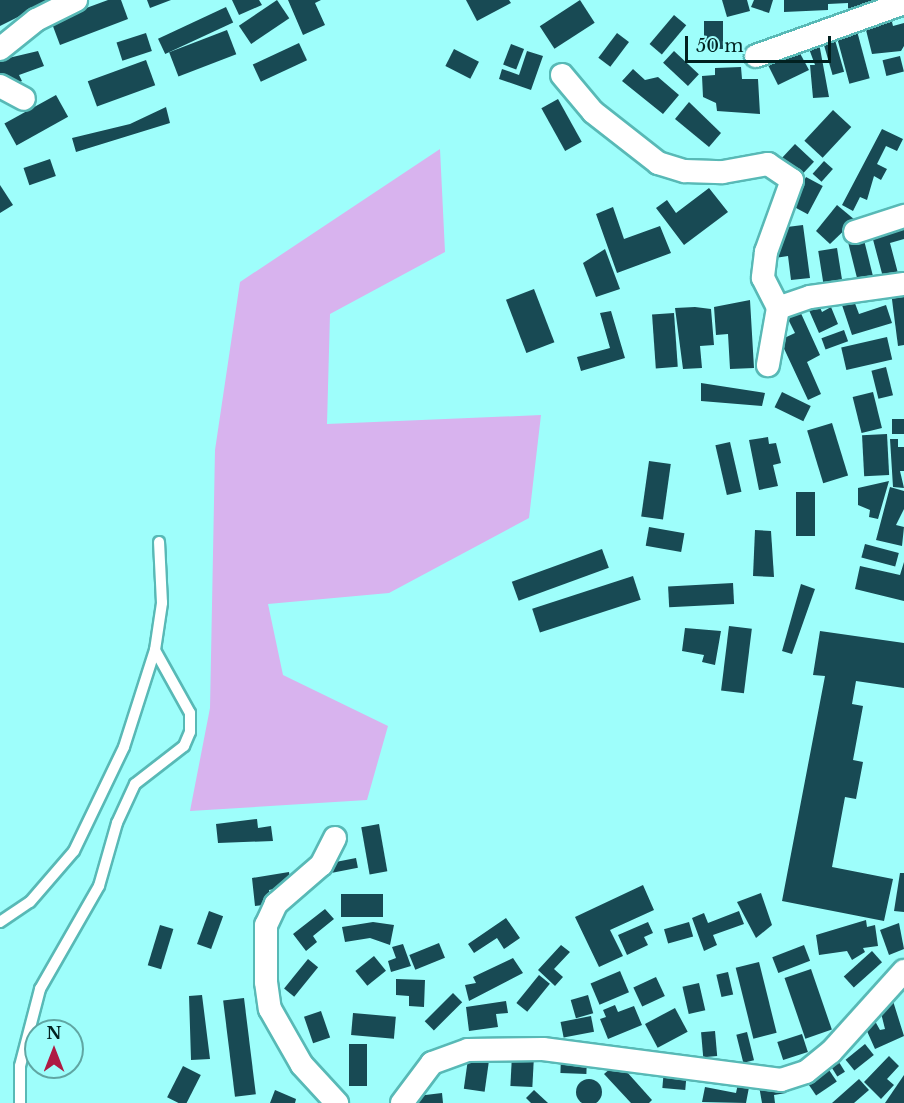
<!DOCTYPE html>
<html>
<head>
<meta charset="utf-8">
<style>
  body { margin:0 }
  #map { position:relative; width:904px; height:1103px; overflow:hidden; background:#9efefb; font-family:"Libre Baskerville",serif }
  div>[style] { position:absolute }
  .green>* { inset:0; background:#d8b3ee }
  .building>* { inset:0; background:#184a54; transform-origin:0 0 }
  .round { border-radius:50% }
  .roads { filter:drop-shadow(2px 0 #58b9b6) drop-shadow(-2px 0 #58b9b6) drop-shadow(0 2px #58b9b6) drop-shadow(0 -2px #58b9b6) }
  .service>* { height:10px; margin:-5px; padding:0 5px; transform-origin:5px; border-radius:5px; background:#fff }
  .minor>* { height:22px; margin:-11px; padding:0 11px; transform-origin:11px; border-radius:11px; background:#fff }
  span { translate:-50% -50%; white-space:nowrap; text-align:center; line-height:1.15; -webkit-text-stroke:6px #9efefb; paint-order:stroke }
  .north { position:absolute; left:24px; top:1019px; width:60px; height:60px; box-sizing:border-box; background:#9efefb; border:2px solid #60a6a3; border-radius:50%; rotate:0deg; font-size:16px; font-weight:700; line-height:24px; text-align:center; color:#022120 }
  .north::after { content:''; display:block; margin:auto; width:21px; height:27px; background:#ae1b43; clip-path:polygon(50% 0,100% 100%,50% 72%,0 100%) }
  .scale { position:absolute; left:685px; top:36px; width:146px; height:27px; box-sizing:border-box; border:3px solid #022120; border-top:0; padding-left:8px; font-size:18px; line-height:21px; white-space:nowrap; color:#022120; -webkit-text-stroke:4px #9efefb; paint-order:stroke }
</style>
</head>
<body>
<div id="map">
  <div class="green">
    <i style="clip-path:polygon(440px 149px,445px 252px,330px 314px,327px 424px,541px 415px,529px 518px,389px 593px,268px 604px,283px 675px,388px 726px,367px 800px,190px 811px,210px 708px,215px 450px,240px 282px)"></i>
  </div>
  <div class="building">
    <i style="clip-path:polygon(0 0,52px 0,0 26px)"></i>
    <i style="clip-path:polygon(108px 0,121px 0,128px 19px,60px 45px,51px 21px)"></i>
    <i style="clip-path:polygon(147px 0,171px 0,150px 8px)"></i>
    <i style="clip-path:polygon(232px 0,259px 0,262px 5px,239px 15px)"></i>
    <i style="left:277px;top:0;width:22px;height:46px;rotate:56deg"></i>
    <i style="clip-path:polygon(288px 0,321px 0,315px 3px,325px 25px,303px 35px)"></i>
    <i style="clip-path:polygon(466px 0,509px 0,511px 3px,477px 21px)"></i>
    <i style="left:580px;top:0;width:27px;height:48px;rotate:57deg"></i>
    <i style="clip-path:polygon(722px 0,747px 0,750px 11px,727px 17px)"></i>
    <i style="clip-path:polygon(754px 0,773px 0,769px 13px,751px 7px)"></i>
    <i style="clip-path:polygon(784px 0,878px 0,878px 8px,848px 10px,848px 3px,828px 4px,828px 10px,784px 12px)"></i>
    <i style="left:226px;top:7px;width:17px;height:75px;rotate:65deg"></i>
    <i style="left:674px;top:15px;width:16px;height:38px;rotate:40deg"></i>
    <i style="clip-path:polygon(891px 18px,893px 26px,904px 23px,904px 46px,901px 51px,872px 54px,865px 26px)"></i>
    <i style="left:704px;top:21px;width:19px;height:28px"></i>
    <i style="left:227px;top:30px;width:26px;height:62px;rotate:69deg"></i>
    <i style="left:857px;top:31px;width:49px;height:21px;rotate:75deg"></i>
    <i style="left:146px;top:33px;width:19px;height:31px;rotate:72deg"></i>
    <i style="left:617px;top:33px;width:15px;height:31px;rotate:37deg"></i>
    <i style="left:835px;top:40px;width:33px;height:12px;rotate:74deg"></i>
    <i style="left:299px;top:43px;width:19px;height:51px;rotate:65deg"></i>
    <i style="clip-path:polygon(819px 43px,829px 97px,813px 98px,810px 65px,815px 65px,808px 46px)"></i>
    <i style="left:511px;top:44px;width:14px;height:22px;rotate:21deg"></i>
    <i style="clip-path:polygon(795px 44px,809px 70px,778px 85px,768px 65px)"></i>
    <i style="left:454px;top:49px;width:28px;height:19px;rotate:27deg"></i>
    <i style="clip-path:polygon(38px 51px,44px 66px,19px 75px,22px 81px,16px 84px,0 82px,0 60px)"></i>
    <i style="clip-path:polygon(527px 51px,543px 56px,531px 90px,499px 79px,502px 69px,519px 75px)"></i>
    <i style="left:674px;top:51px;width:34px;height:16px;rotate:43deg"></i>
    <i style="left:900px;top:56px;width:16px;height:18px;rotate:76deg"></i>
    <i style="left:146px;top:60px;width:27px;height:62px;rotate:70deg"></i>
    <i style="clip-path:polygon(741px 67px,742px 79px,758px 79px,760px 114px,717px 111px,716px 103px,703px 97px,702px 76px,715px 75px,715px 68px)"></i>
    <i style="clip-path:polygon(633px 69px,645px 80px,658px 77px,679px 95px,663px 114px,622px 81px)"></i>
    <i style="left:56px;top:95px;width:25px;height:59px;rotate:61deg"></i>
    <i style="left:558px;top:99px;width:49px;height:19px;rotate:61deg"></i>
    <i style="clip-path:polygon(689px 102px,721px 133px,709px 147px,675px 119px)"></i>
    <i style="clip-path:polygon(166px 107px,170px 123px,76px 152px,72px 138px,130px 124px)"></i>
    <i style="left:833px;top:110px;width:25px;height:42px;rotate:43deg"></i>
    <i style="clip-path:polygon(882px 129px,903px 139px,897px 151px,886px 146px,877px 164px,887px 169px,881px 180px,874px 176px,867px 200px,860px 197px,853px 211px,842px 205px)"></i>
    <i style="left:795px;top:144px;width:26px;height:21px;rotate:43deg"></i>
    <i style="left:50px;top:159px;width:18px;height:28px;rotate:71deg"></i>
    <i style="left:824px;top:161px;width:12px;height:17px;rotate:42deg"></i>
    <i style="left:806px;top:177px;width:19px;height:32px;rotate:28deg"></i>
    <i style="clip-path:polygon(0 185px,13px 205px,0 213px)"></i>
    <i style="clip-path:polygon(709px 188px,728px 212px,684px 245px,656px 208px,667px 200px,676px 213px)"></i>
    <i style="clip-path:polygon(837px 205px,855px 220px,830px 244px,816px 231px)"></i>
    <i style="clip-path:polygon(613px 207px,624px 239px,660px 226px,671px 253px,617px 273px,596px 214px)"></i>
    <i style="clip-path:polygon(904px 223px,904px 239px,890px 243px,899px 277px,884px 281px,871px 232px)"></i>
    <i style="clip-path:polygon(803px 225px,810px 278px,791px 280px,788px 256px,775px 258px,787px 227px)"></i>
    <i style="left:863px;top:236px;width:46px;height:16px;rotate:76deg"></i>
    <i style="left:837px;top:248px;width:33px;height:19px;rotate:81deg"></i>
    <i style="clip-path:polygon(605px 249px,620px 289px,596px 297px,583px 263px)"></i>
    <i style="left:534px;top:289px;width:57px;height:30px;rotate:69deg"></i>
    <i style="clip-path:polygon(904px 290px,904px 345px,898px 346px,891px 292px)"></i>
    <i style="clip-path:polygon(853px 298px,859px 314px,886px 305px,892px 323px,852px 335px,841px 302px)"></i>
    <i style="clip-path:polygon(750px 300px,754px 368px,730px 369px,728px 334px,716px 335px,714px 307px)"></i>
    <i style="clip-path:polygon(818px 303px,822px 312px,831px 307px,838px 324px,819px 333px,808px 308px)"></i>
    <i style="clip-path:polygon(695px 307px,711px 309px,714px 345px,700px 346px,702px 368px,683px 369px,675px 308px)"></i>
    <i style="clip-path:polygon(799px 309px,820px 355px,807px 362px,821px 394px,808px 400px,780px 340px,795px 333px,786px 315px)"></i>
    <i style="clip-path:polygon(611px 311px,625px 358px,581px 371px,577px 357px,610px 348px,600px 313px)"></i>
    <i style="left:674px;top:313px;width:54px;height:22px;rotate:86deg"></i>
    <i style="left:844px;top:330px;width:12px;height:24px;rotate:70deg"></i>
    <i style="left:887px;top:337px;width:23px;height:47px;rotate:77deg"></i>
    <i style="left:886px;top:367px;width:29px;height:15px;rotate:76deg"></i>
    <i style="clip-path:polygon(701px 383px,765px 393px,762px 406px,701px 401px)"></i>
    <i style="left:782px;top:392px;width:32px;height:17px;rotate:26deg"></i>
    <i style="left:873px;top:392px;width:37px;height:21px;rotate:76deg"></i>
    <i style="left:904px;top:419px;width:15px;height:12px;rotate:90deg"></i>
    <i style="left:832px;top:423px;width:55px;height:26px;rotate:73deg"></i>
    <i style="left:887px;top:434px;width:41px;height:25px;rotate:87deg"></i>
    <i style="clip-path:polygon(768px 437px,769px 444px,776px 443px,781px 463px,773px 465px,778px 486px,759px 490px,749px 440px)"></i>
    <i style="clip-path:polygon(890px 439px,898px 439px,898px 447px,904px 447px,904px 471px,900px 471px,904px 488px,893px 487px)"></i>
    <i style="left:730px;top:442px;width:51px;height:15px;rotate:77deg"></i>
    <i style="left:649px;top:461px;width:22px;height:56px;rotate:8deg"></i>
    <i style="clip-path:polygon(889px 481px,878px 519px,869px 517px,870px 510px,858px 505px,858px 488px)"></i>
    <i style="clip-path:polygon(890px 487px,904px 491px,904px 509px,896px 525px,904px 527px,902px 546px,876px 540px)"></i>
    <i style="left:796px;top:492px;width:19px;height:44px"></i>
    <i style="left:649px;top:527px;width:36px;height:19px;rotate:10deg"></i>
    <i style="clip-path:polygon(755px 530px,771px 531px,774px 577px,753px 576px)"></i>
    <i style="left:865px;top:544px;width:35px;height:14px;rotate:15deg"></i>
    <i style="left:602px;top:549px;width:20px;height:96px;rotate:70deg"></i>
    <i style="clip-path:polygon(904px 562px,904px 601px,855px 589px,860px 566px,900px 575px)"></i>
    <i style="left:633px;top:576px;width:25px;height:106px;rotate:72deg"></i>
    <i style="left:733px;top:583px;width:21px;height:65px;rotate:87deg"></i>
    <i style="clip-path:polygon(801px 584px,815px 589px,792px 654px,782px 651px)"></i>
    <i style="left:729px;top:626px;width:23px;height:65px;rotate:7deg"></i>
    <i style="clip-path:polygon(685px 628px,721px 631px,715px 665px,702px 662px,704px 655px,682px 651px)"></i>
    <i style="clip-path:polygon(820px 631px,904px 643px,904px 688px,856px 681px,852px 704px,863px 706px,853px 760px,863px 762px,856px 799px,845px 797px,832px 867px,893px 879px,884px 921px,782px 901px,825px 676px,813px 675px)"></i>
    <i style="clip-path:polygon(257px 819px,258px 828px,271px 826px,273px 841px,218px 843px,216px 824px)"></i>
    <i style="left:379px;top:824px;width:48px;height:18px;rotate:80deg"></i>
    <i style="left:356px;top:858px;width:10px;height:26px;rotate:79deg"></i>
    <i style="clip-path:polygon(289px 872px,291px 886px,269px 890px,271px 904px,255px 906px,252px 878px)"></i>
    <i style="clip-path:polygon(900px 873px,904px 873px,904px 912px,894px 911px)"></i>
    <i style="clip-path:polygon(643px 885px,654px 910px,610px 930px,623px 956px,599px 967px,575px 917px)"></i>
    <i style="clip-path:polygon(761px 893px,772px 925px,756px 938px,737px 902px)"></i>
    <i style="left:341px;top:894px;width:42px;height:23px"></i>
    <i style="clip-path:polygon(325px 909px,334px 919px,313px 936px,317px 942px,306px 951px,293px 934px)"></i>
    <i style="left:209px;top:911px;width:15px;height:35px;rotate:20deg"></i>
    <i style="clip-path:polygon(739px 911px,744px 924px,713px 935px,717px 945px,704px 951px,692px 918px,704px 913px,708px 923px)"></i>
    <i style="clip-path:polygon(506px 918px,520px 938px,504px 949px,497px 938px,474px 953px,468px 944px)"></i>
    <i style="clip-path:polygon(866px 920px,867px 927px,875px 925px,878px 946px,863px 948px,865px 952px,852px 960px,847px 951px,819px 955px,816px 935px)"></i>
    <i style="clip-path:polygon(373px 922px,394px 925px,390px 945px,370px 938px,345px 942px,342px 927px)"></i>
    <i style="clip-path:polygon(648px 922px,653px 933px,644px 937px,648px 945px,627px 955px,618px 935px)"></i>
    <i style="left:689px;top:922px;width:15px;height:26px;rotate:74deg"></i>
    <i style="clip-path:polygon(899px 923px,904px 949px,889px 955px,880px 930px)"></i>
    <i style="left:160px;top:925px;width:14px;height:42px;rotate:17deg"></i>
    <i style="left:439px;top:943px;width:16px;height:32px;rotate:68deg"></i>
    <i style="clip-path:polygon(403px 944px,411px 966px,391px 972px,388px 961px,396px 958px,392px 947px)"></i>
    <i style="clip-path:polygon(561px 945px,570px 952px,554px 969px,563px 977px,555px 986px,538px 970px)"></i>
    <i style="left:804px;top:945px;width:17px;height:34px;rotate:69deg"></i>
    <i style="left:872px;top:951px;width:15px;height:38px;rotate:48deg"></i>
    <i style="left:374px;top:956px;width:19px;height:24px;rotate:51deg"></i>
    <i style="clip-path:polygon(513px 958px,523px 973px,469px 1001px,465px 985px,476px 983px,473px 977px)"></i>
    <i style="left:308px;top:959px;width:13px;height:38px;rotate:39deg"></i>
    <i style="left:759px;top:962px;width:73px;height:24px;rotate:76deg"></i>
    <i style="left:811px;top:969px;width:64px;height:28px;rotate:71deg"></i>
    <i style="left:620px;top:971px;width:23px;height:32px;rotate:67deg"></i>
    <i style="left:728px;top:972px;width:23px;height:12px;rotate:77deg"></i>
    <i style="left:539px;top:975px;width:14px;height:36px;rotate:39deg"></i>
    <i style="left:656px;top:977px;width:21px;height:25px;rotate:65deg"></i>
    <i style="clip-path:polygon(396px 979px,425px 980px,424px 1007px,409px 1006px,409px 996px,396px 995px)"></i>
    <i style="left:699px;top:983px;width:28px;height:17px;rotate:77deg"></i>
    <i style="left:453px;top:993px;width:13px;height:40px;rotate:45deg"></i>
    <i style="clip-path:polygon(202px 995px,210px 1059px,191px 1060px,189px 996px)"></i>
    <i style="left:588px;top:995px;width:19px;height:18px;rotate:74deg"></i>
    <i style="left:244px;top:998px;width:97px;height:21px;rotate:83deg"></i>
    <i style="clip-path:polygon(506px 1001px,508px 1013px,496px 1014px,498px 1027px,469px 1031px,466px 1007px)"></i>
    <i style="clip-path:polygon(893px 1001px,904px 1036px,875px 1049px,862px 1020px,871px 1014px,880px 1030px,885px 1029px,879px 1005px)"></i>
    <i style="clip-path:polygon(615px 1005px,618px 1012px,634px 1006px,642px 1025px,608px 1039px,600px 1019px,606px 1017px,603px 1010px)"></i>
    <i style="left:675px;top:1008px;width:27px;height:34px;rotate:62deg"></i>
    <i style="left:321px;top:1011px;width:28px;height:18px;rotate:71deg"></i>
    <i style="left:353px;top:1013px;width:43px;height:22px;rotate:5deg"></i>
    <i style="left:591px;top:1016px;width:16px;height:31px;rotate:79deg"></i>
    <i style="left:715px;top:1031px;width:25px;height:14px;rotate:85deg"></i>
    <i style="left:747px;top:1032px;width:29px;height:11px;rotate:76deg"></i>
    <i style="left:802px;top:1034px;width:19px;height:26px;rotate:72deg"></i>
    <i style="left:349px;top:1044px;width:18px;height:42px"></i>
    <i style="left:865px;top:1044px;width:14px;height:25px;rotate:51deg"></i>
    <i style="left:512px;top:1055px;width:22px;height:31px;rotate:3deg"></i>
    <i style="left:561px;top:1056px;width:26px;height:17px;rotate:2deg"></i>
    <i style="clip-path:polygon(889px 1056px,899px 1066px,887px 1079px,894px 1085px,881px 1099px,864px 1082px)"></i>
    <i style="left:468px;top:1059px;width:21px;height:30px;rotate:8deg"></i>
    <i style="left:837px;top:1059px;width:15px;height:9px;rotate:58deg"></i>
    <i style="clip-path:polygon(618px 1062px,652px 1100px,649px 1103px,631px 1103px,604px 1074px)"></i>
    <i style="left:183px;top:1066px;width:20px;height:35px;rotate:27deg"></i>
    <i style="left:664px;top:1069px;width:23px;height:19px;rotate:5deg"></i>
    <i style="left:829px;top:1070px;width:14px;height:25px;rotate:56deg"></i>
    <i style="clip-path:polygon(904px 1075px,904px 1103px,885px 1103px)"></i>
    <i style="clip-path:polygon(739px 1079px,750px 1082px,746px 1103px,702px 1102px,705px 1087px,736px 1093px)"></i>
    <i style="clip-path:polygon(859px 1079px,869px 1090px,854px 1103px,832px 1103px)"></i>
    <i class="round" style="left:576px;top:1079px;width:26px;height:26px"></i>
    <i style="clip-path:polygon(784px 1082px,786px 1093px,774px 1095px,775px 1103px,762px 1103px,759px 1086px)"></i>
    <i style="clip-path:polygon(275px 1090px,296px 1099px,295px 1103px,270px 1103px)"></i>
    <i style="clip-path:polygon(534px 1090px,548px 1103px,531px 1103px,526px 1098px)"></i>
    <i style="clip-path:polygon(442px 1093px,443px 1103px,418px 1103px,417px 1096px)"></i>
  </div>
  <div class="roads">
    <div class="service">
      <i style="left:0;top:922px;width:36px;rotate:-34deg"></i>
      <i style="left:30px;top:902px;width:67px;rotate:-49.2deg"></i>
      <i style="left:74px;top:851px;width:115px;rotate:-64.3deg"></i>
      <i style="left:124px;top:747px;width:102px;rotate:-72.3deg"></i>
      <i style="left:155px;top:650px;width:48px;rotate:-81.5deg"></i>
      <i style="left:162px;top:603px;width:61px;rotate:-92.8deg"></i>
      <i style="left:20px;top:1103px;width:37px;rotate:-90deg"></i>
      <i style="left:20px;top:1066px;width:80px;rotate:-75.4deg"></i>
      <i style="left:40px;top:989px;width:119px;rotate:-60.2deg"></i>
      <i style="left:99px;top:886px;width:66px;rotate:-74.1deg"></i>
      <i style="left:117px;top:823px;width:43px;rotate:-65.2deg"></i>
      <i style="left:135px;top:784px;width:62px;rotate:-37.8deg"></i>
      <i style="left:184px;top:746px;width:15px;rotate:-67deg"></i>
      <i style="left:190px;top:732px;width:19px;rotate:-90deg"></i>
      <i style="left:190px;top:713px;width:72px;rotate:-119.1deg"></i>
    </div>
    <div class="minor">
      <i style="left:0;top:49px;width:46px;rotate:-38.9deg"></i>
      <i style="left:36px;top:20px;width:45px;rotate:-26.6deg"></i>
      <i style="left:756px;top:56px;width:157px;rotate:-19.7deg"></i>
      <i style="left:562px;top:75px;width:48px;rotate:50deg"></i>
      <i style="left:593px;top:112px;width:83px;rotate:38.1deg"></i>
      <i style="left:658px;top:163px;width:28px;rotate:17deg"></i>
      <i style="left:685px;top:171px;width:38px;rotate:2deg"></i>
      <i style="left:723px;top:172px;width:46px;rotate:-10.1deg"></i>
      <i style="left:768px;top:164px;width:29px;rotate:34deg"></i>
      <i style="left:792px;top:180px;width:77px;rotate:109.9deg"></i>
      <i style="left:766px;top:252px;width:26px;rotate:97deg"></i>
      <i style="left:763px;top:278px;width:34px;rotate:63deg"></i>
      <i style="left:778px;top:308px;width:58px;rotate:100deg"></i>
      <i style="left:0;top:86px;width:27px;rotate:28deg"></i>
      <i style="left:855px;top:232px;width:52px;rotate:-18.1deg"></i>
      <i style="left:778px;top:308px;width:34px;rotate:-19deg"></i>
      <i style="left:810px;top:297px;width:95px;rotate:-7.9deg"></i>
      <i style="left:335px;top:838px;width:30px;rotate:117deg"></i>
      <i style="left:321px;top:865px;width:60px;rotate:139.1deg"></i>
      <i style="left:276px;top:904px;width:23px;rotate:115deg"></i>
      <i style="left:266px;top:925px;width:57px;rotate:90deg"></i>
      <i style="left:266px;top:982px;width:27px;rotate:82deg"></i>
      <i style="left:270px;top:1009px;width:64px;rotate:60.3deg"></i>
      <i style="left:302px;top:1065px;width:52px;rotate:47.4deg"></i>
      <i style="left:402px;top:1103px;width:50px;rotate:-53.1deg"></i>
      <i style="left:432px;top:1063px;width:38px;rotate:-20deg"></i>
      <i style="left:468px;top:1050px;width:75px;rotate:-0.8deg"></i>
      <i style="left:543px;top:1049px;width:240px;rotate:7.4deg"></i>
      <i style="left:781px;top:1080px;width:26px;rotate:-18deg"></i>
      <i style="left:806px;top:1072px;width:32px;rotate:-39deg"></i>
      <i style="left:831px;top:1052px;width:109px;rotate:-48deg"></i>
    </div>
  </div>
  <div class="north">N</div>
  <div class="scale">50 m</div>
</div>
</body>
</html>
